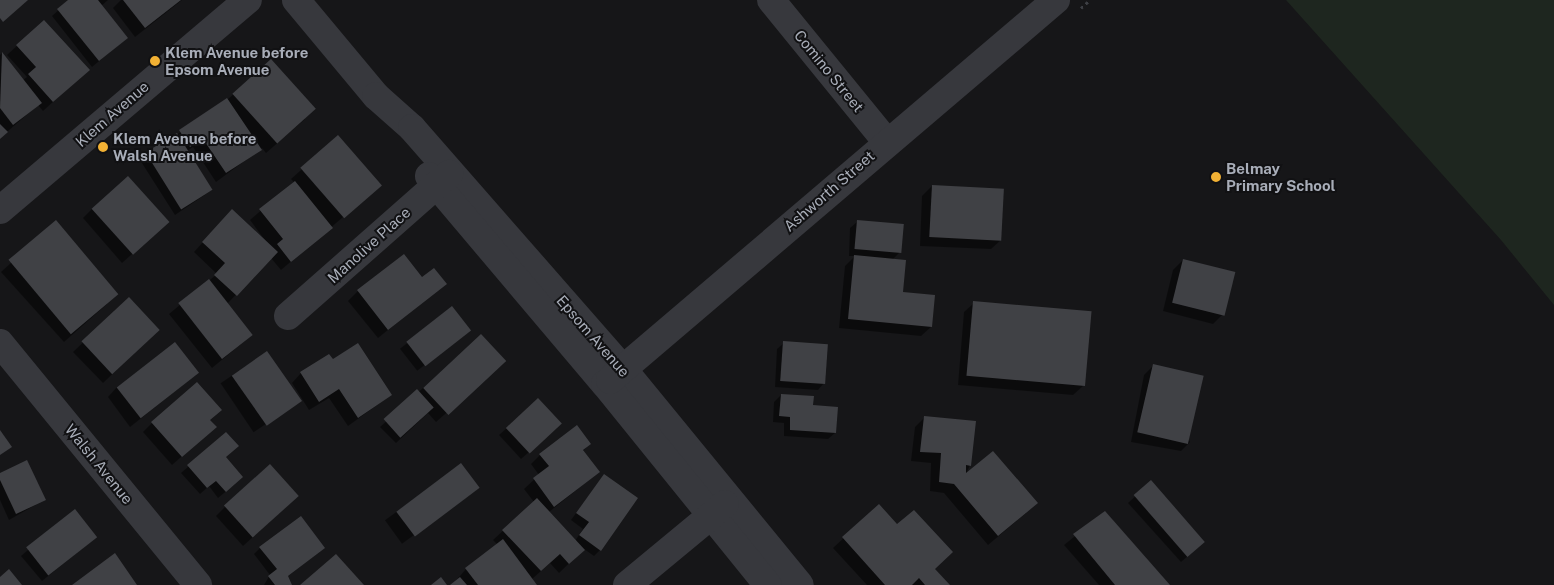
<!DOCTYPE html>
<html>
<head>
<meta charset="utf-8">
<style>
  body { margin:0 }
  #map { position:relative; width:1554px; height:585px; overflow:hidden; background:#161618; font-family:"Public Sans",sans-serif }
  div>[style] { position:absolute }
  .green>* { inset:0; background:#1e261f }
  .shadow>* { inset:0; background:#0007; transform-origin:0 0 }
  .building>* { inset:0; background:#404145; transform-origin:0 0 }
  .path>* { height:3px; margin-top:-1.5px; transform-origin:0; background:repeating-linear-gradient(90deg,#3d3f44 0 2.5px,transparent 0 6.5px) }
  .minor>* { height:28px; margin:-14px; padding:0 14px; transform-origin:14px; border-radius:14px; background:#37383d }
  .dots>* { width:14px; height:14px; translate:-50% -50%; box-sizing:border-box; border:2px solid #111113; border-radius:50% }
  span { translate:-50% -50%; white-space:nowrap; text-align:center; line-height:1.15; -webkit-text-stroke:4px #111113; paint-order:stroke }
  .poi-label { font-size:15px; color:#a8adb8; font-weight:700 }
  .left { translate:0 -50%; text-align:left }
  .street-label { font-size:15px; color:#a8adb8 }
</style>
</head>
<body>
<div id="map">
  <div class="green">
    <i style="clip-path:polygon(1286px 0,1554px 0,1554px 305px,1501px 240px)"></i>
  </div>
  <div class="shadow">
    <i style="clip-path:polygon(70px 0,108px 0,101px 6px,127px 38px,92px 67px,52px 16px)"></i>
    <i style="clip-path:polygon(121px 0,182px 0,135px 37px,113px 8px)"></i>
    <i style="clip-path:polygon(44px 21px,78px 79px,43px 111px,38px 105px,0 138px,0 55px,2px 53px,23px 80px,27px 77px,7px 55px)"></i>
    <i style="clip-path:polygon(271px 61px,305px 119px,266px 153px,262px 148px,216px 182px,193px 147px,187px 151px,212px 190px,175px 215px,140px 160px,227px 100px)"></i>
    <i style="clip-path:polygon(338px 137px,370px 194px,281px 270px,271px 258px,227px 304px,252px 335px,212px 368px,169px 314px,217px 274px,194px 252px,223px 220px,267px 243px,250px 220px,294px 182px,291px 179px)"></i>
    <i style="clip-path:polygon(932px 186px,1001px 240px,991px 249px,920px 246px,922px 196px)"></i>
    <i style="clip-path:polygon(92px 209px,158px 231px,122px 263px,83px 218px)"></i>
    <i style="clip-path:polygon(56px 222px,107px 304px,64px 342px,1px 272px)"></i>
    <i style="clip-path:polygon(857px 222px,900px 252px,892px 260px,901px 293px,931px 327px,921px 336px,839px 328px,845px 266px,855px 256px,849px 256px,850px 228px)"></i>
    <i style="clip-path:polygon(1183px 260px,1223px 314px,1213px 324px,1163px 311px,1173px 270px)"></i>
    <i style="clip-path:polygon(422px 279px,445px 284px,378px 338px,348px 301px,358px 291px)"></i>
    <i style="clip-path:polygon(129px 299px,149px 339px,103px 383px,73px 352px)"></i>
    <i style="clip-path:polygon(974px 303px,1083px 386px,1073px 395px,958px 385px,964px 312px)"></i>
    <i style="left:452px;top:308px;width:28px;height:66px;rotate:52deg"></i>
    <i style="clip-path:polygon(784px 343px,824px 383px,818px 390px,775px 387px,777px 349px)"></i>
    <i style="left:267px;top:352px;width:59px;height:56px;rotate:56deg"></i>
    <i style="clip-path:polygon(1153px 366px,1190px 442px,1181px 451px,1131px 442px,1144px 375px)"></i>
    <i style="clip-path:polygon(494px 371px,436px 422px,428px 413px,396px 443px,380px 427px,423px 388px)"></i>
    <i style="clip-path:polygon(198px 373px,130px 427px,108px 397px,117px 387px)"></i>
    <i style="clip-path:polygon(301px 373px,391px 395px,348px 426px,329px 398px,309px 410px,292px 383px)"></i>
    <i style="clip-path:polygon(781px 395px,812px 407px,835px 433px,828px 439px,784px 436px,784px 423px,773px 422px,774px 402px)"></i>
    <i style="clip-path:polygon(538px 400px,553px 431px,521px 459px,499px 435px)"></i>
    <i style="clip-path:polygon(924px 418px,970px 465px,965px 476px,1026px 513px,988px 545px,944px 493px,930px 491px,931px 463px,911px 461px,915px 427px)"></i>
    <i style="clip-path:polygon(209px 420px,205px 436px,172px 465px,143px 432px,152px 423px)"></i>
    <i style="clip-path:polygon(226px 434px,224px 458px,235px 484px,218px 498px,209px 486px,200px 494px,181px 473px)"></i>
    <i style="clip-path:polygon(590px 443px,583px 451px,599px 472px,549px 512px,575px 541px,583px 529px,571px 520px,604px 475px,600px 550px,594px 556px,584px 549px,559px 573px,550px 563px,532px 579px,536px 585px,452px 585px,466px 569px,498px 545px,493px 540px,534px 502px,524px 489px,539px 475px,531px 464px,540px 455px)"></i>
    <i style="left:461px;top:465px;width:29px;height:94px;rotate:54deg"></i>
    <i style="clip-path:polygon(0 474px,44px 500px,9px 520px,0 500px)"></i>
    <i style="clip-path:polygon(1151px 482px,1197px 548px,1181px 562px,1128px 503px)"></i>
    <i style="clip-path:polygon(288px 505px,243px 546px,216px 516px,225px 507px)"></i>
    <i style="clip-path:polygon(879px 505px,934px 569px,949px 585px,867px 585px,833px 548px)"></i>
    <i style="clip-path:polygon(1105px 512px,1168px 585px,1099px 585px,1064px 545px)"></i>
    <i style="clip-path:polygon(89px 543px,42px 581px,21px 556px,28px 550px)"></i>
    <i style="clip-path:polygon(260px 548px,324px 548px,287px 577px,290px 585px,264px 585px,270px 575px,254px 554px)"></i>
  </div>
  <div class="building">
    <i style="clip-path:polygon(0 0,28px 0,3px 22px,0 18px)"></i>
    <i style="clip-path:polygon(68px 0,98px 0,128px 38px,99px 61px,57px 9px)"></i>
    <i style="clip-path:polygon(123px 0,181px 0,145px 28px)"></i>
    <i style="clip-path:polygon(44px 20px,90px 70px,53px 102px,28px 74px,36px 67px,16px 45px)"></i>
    <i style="clip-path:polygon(2px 52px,42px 103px,13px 125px,0 108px)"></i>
    <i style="left:271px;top:59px;width:67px;height:52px;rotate:48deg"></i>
    <i style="clip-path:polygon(227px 98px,262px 150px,226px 173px,203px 139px,190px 147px,179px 130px)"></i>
    <i style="clip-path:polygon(0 124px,8px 132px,0 139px)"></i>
    <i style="left:177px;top:133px;width:67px;height:37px;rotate:58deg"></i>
    <i style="left:338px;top:135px;width:67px;height:50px;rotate:49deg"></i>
    <i style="left:128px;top:176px;width:62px;height:49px;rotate:48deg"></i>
    <i style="clip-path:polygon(295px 181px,333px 228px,291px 262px,277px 244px,283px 239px,259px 209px)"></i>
    <i style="left:932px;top:185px;width:72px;height:52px;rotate:3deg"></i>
    <i style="clip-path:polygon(232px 209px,278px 252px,237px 296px,214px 275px,225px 263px,202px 242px)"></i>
    <i style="left:56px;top:220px;width:97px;height:62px;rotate:50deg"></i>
    <i style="left:857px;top:220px;width:47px;height:29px;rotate:5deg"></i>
    <i style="clip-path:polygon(404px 254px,422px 277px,434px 268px,447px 284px,388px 330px,357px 290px)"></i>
    <i style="clip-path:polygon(854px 255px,906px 260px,903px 292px,935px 295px,932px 327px,848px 319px)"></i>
    <i style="left:1183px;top:259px;width:54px;height:45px;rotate:14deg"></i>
    <i style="left:209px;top:279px;width:71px;height:39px;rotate:52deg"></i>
    <i style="left:129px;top:297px;width:45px;height:65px;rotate:47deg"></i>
    <i style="left:973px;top:301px;width:119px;height:75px;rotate:5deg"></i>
    <i style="left:452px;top:306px;width:31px;height:58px;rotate:52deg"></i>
    <i style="left:481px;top:334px;width:37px;height:79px;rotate:47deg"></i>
    <i style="left:783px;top:341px;width:45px;height:40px;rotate:4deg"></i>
    <i style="left:175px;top:342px;width:39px;height:74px;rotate:52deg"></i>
    <i style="clip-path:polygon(358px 343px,392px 395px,358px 418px,339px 389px,319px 402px,300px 372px,329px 354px,333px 359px)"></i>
    <i style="left:267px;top:351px;width:61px;height:43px;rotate:55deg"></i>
    <i style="left:1153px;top:364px;width:52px;height:70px;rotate:13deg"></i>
    <i style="clip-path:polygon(197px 382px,222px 410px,210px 420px,217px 427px,182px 457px,151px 422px)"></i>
    <i style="left:417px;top:389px;width:25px;height:45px;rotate:48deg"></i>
    <i style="clip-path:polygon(781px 394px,814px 396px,813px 405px,838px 407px,836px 433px,790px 430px,790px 417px,779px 416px)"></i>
    <i style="left:538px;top:398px;width:35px;height:44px;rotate:47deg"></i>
    <i style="clip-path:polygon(924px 416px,976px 421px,971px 466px,966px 465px,966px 473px,993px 451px,1038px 503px,998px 536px,954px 484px,939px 482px,941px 453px,920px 452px)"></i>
    <i style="clip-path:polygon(577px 425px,591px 444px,583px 450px,600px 472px,554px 507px,533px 478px,549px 466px,539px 454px)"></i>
    <i style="clip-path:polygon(0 430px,12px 447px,0 455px)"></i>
    <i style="clip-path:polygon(226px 432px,239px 446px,226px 457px,243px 477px,226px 492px,216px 481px,207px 488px,187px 465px)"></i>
    <i style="clip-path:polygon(27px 460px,46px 500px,16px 514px,0 480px,0 473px)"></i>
    <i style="left:461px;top:463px;width:31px;height:81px;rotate:53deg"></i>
    <i style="left:270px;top:464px;width:43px;height:62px;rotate:48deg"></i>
    <i style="clip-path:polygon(604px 474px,638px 498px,601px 551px,579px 535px,589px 522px,576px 513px)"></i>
    <i style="left:1151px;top:480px;width:82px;height:23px;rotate:49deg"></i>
    <i style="clip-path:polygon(537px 498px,585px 550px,569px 564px,560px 554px,541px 571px,502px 530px)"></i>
    <i style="clip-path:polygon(879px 504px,897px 524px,914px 510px,953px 552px,935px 569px,950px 585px,925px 585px,919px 578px,912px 585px,885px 585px,842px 537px)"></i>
    <i style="left:75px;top:509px;width:36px;height:62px;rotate:52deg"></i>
    <i style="clip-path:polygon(1105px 511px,1170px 585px,1115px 585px,1073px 534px)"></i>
    <i style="clip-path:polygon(301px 516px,325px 548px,288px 576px,292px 585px,275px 585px,268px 576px,277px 569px,259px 547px)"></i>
    <i style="clip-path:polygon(503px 539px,537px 585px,478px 585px,465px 568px)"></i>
    <i style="clip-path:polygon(115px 553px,137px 585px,72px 585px)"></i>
    <i style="clip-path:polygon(336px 554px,364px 585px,300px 585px)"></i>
    <i style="clip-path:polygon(9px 569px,22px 585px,0 585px,0 577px)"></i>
    <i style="clip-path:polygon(441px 577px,447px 585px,431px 585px)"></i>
    <i style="clip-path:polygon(460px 577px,467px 585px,450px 585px)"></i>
  </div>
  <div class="path">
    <i style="left:1081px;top:8px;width:12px;rotate:-42deg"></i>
  </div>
  <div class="minor">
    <i style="left:296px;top:0;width:125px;rotate:50.2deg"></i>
    <i style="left:376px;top:96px;width:48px;rotate:41.6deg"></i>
    <i style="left:412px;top:128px;width:320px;rotate:48.8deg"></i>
    <i style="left:623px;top:369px;width:279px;rotate:50.7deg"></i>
    <i style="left:771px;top:0;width:183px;rotate:50.8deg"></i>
    <i style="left:429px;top:176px;width:272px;rotate:49.8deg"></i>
    <i style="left:605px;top:384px;width:259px;rotate:51deg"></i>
    <i style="left:0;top:210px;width:325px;rotate:-40.3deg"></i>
    <i style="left:288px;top:316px;width:215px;rotate:-41.4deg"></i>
    <i style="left:0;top:343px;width:313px;rotate:50.7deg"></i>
    <i style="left:610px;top:380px;width:586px;rotate:-40.43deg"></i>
    <i style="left:627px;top:585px;width:127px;rotate:-39.6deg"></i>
  </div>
  <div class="dots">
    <i style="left:155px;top:61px;background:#f2b134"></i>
    <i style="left:103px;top:147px;background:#f2b134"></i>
    <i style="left:1216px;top:177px;background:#f2b134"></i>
  </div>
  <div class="poi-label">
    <span class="left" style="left:165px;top:61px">Klem Avenue before<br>Epsom Avenue</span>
    <span class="left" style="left:113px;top:147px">Klem Avenue before<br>Walsh Avenue</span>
    <span class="left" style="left:1226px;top:177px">Belmay<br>Primary School</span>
  </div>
  <div class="street-label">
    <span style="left:829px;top:71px;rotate:51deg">Comino Street</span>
    <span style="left:112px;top:114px;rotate:-41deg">Klem Avenue</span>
    <span style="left:829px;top:191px;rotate:-41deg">Ashworth Street</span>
    <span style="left:369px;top:245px;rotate:-42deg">Manolive Place</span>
    <span style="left:593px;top:336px;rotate:49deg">Epsom Avenue</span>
    <span style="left:99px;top:464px;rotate:51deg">Walsh Avenue</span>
  </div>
</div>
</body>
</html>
